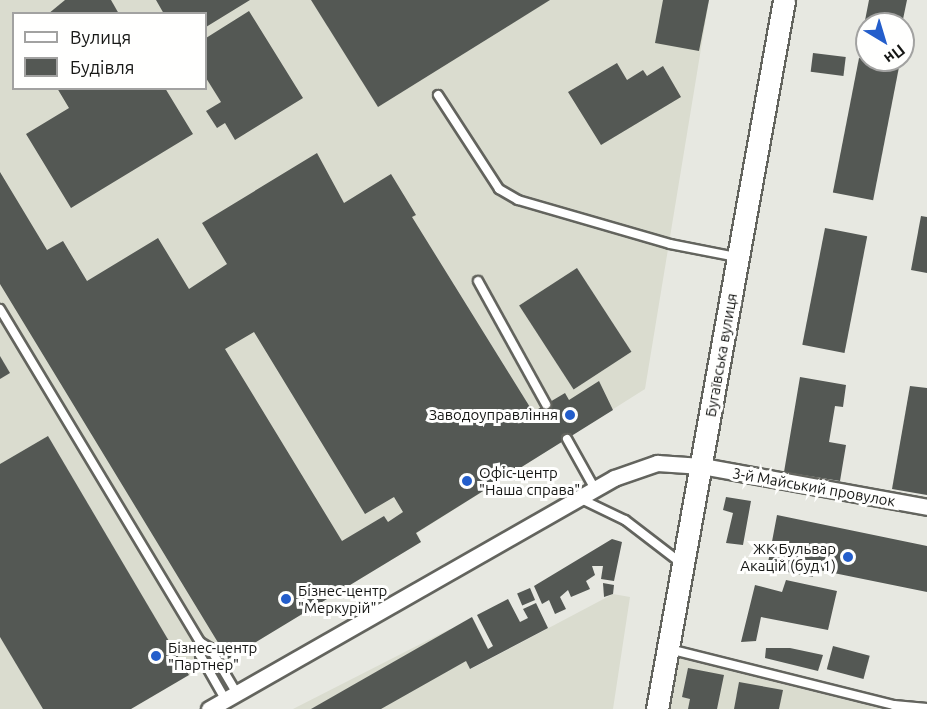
<!DOCTYPE html>
<html>
<head>
<meta charset="utf-8">
<style>
  body { margin:0 }
  #map { position:relative; width:927px; height:709px; overflow:hidden; background:#e7e8e1; font-family:Ubuntu,sans-serif }
  div>[style] { position:absolute }
  .built>* { inset:0; background:#dadccf }
  .building>* { inset:0; background:#545854; transform-origin:0 0 }
  .roads { filter:drop-shadow(2px 0 #63645e) drop-shadow(-2px 0 #63645e) drop-shadow(0 2px #63645e) drop-shadow(0 -2px #63645e) }
  .service>* { height:8px; margin:-4px; padding:0 4px; transform-origin:4px; border-radius:4px; background:#fff }
  .minor>* { height:15px; margin:-7.5px; padding:0 7.5px; transform-origin:7.5px; border-radius:7.5px; background:#fff }
  .secondary>* { height:21px; margin:-10.5px; padding:0 10.5px; transform-origin:10.5px; border-radius:10.5px; background:#fff }
  .dots>* { width:16px; height:16px; translate:-50% -50%; box-sizing:border-box; border:3px solid #fffffe; border-radius:50% }
  span { translate:-50% -50%; white-space:nowrap; text-align:center; line-height:1.15; -webkit-text-stroke:6px #fffffe; paint-order:stroke }
  .street-label { font-size:15px; color:#161715 }
  .poi-label { font-size:15px; color:#161715 }
  .right { translate:-100% -50%; text-align:right }
  .left { translate:0 -50%; text-align:left }
  .legend { position:absolute; left:12px; top:12px; width:195px; height:78px; box-sizing:border-box; background:#fffffe; border:2px solid #a2a2a1; margin:0; padding:8px 10px; list-style:none; font-size:18px; color:#161715 }
  .legend li { display:flex; align-items:center; gap:12px; height:30px }
  .legend b { width:30px; border:2px solid #a2a2a1 }
  .north { position:absolute; left:855px; top:12px; width:60px; height:60px; box-sizing:border-box; background:#fffffe; border:2px solid #a2a2a1; border-radius:50%; rotate:142deg; font-size:16px; font-weight:700; line-height:24px; text-align:center; color:#161715 }
  .north::after { content:''; display:block; margin:auto; width:21px; height:27px; background:#245ecb; clip-path:polygon(50% 0,100% 100%,50% 72%,0 100%) }
</style>
</head>
<body>
<div id="map">
  <div class="built">
    <i style="clip-path:polygon(evenodd,0 0,709px 0,645px 389px,417px 533px,421px 542px,228px 659px,225px 654px,131px 709px,0 709px,0 0,14px 14px,206px 14px,206px 88px,14px 88px,14px 14px)"></i>
    <i style="clip-path:polygon(613px 594px,630px 597px,613px 709px,293px 709px,450px 629px,471px 669px)"></i>
    <i style="clip-path:polygon(678px 658px,882px 709px,670px 709px)"></i>
  </div>
  <div class="building">
    <i style="clip-path:polygon(65px 0,111px 0,119px 14px,48px 14px)"></i>
    <i style="clip-path:polygon(156px 0,250px 0,206px 27px,206px 14px,164px 14px)"></i>
    <i style="clip-path:polygon(311px 0,550px 0,378px 107px)"></i>
    <i style="clip-path:polygon(663px 0,709px 0,699px 51px,655px 43px)"></i>
    <i style="clip-path:polygon(869px 0,907px 0,902px 24px,867px 24px,867px 47px,860px 46px)"></i>
    <i style="clip-path:polygon(249px 11px,303px 98px,235px 140px,225px 123px,217px 128px,206px 111px,221px 102px,206px 78px,206px 38px)"></i>
    <i style="clip-path:polygon(903px 31px,910px 32px,905px 54px,903px 54px)"></i>
    <i style="left:813px;top:53px;width:33px;height:19px;rotate:7deg"></i>
    <i style="left:859px;top:58px;width:41px;height:137px;rotate:11deg"></i>
    <i style="clip-path:polygon(617px 63px,627px 80px,643px 70px,647px 76px,663px 66px,681px 97px,601px 145px,568px 92px)"></i>
    <i style="clip-path:polygon(57px 88px,165px 88px,193px 134px,71px 208px,26px 134px,69px 108px)"></i>
    <i style="clip-path:polygon(evenodd,317px 153px,344px 203px,391px 174px,416px 215px,412px 217px,533px 412px,565px 393px,569px 400px,599px 381px,613px 410px,416px 533px,421px 542px,228px 659px,0 284px,0 172px,47px 250px,63px 241px,87px 281px,158px 238px,189px 289px,227px 264px,202px 223px,317px 153px,254px 332px,365px 514px,394px 497px,403px 512px,388px 522px,384px 516px,342px 541px,225px 349px,254px 332px)"></i>
    <i style="clip-path:polygon(921px 216px,927px 217px,927px 273px,911px 270px)"></i>
    <i style="left:825px;top:228px;width:43px;height:119px;rotate:11deg"></i>
    <i style="left:577px;top:268px;width:100px;height:69px;rotate:57deg"></i>
    <i style="clip-path:polygon(0 356px,10px 373px,0 379px)"></i>
    <i style="clip-path:polygon(800px 377px,846px 385px,843px 407px,835px 406px,829px 442px,846px 445px,840px 481px,784px 472px)"></i>
    <i style="clip-path:polygon(910px 386px,927px 388px,927px 495px,892px 489px)"></i>
    <i style="clip-path:polygon(48px 436px,189px 675px,131px 709px,43px 709px,0 637px,0 464px)"></i>
    <i style="clip-path:polygon(726px 497px,751px 501px,743px 545px,726px 543px,733px 513px,723px 510px)"></i>
    <i style="clip-path:polygon(777px 515px,927px 546px,927px 592px,814px 569px,813px 577px,767px 568px)"></i>
    <i style="clip-path:polygon(612px 539px,622px 542px,614px 581px,601px 579px,603px 566px,592px 566px,595px 575px,586px 581px,590px 589px,571px 597px,568px 590px,560px 597px,566px 609px,555px 614px,549px 600px,542px 604px,534px 586px)"></i>
    <i style="clip-path:polygon(786px 580px,837px 591px,828px 630px,761px 617px,756px 641px,741px 642px,755px 585px,782px 592px)"></i>
    <i style="clip-path:polygon(603px 583px,614px 585px,613px 594px,604px 597px)"></i>
    <i style="left:530px;top:588px;width:13px;height:14px;rotate:67deg"></i>
    <i style="clip-path:polygon(508px 599px,520px 622px,528px 618px,523px 609px,536px 603px,548px 628px,470px 669px,466px 661px,381px 709px,311px 709px,472px 617px,488px 649px,493px 646px,477px 615px)"></i>
    <i style="left:833px;top:646px;width:38px;height:24px;rotate:15deg"></i>
    <i style="clip-path:polygon(766px 648px,790px 648px,823px 655px,818px 671px,765px 658px)"></i>
    <i style="clip-path:polygon(688px 668px,724px 675px,717px 709px,688px 709px,690px 699px,682px 697px)"></i>
    <i style="clip-path:polygon(739px 682px,783px 690px,779px 709px,734px 709px)"></i>
  </div>
  <div class="roads">
    <div class="service">
      <i style="left:438px;top:95px;width:112px;rotate:57deg"></i>
      <i style="left:499px;top:189px;width:22px;rotate:30deg"></i>
      <i style="left:518px;top:200px;width:158px;rotate:16.1deg"></i>
      <i style="left:670px;top:244px;width:67px;rotate:11.1deg"></i>
      <i style="left:478px;top:281px;width:141px;rotate:61.1deg"></i>
      <i style="left:0;top:309px;width:388px;rotate:59deg"></i>
      <i style="left:200px;top:642px;width:12px;rotate:31deg"></i>
      <i style="left:210px;top:648px;width:51px;rotate:59.4deg"></i>
      <i style="left:567px;top:439px;width:57px;rotate:60.8deg"></i>
      <i style="left:579px;top:498px;width:51px;rotate:25.6deg"></i>
      <i style="left:625px;top:520px;width:71px;rotate:37.5deg"></i>
      <i style="left:200px;top:642px;width:13px;rotate:90deg"></i>
      <i style="left:200px;top:655px;width:51px;rotate:60.4deg"></i>
      <i style="left:669px;top:649px;width:232px;rotate:14deg"></i>
      <i style="left:894px;top:705px;width:33px;rotate:5deg"></i>
    </div>
    <div class="minor">
      <i style="left:209px;top:709px;width:466px;rotate:-29.7deg"></i>
      <i style="left:614px;top:478px;width:46px;rotate:-19.2deg"></i>
      <i style="left:657px;top:463px;width:45px;rotate:3.8deg"></i>
      <i style="left:702px;top:466px;width:229px;rotate:10.3deg"></i>
    </div>
    <div class="secondary">
      <i style="left:657px;top:709px;width:720px;rotate:-79.84deg"></i>
    </div>
  </div>
  <div class="dots">
    <i style="left:570px;top:415px;background:#245ecb"></i>
    <i style="left:467px;top:481px;background:#245ecb"></i>
    <i style="left:848px;top:557px;background:#245ecb"></i>
    <i style="left:286px;top:599px;background:#245ecb"></i>
    <i style="left:156px;top:656px;background:#245ecb"></i>
  </div>
  <div class="street-label">
    <span style="left:721px;top:355px;rotate:-80deg">Бугаївська вулиця</span>
    <span style="left:814px;top:487px;rotate:10deg">3-й Майський провулок</span>
  </div>
  <div class="poi-label">
    <span class="right" style="left:558px;top:415px">Заводоуправління</span>
    <span class="left" style="left:479px;top:481px">Офіс-центр<br>"Наша справа"</span>
    <span class="right" style="left:836px;top:557px">ЖК Бульвар<br>Акацій (буд 1)</span>
    <span class="left" style="left:298px;top:599px">Бізнес-центр<br>"Меркурій"</span>
    <span class="left" style="left:168px;top:656px">Бізнес-центр<br>"Партнер"</span>
  </div>
  <ul class="legend">
  <li><b style="height:8px;background:#fff"></b>Вулиця</li>
  <li><b style="height:16px;background:#545854"></b>Будівля</li>
  </ul>
  <div class="north">Пн</div>
</div>
</body>
</html>
